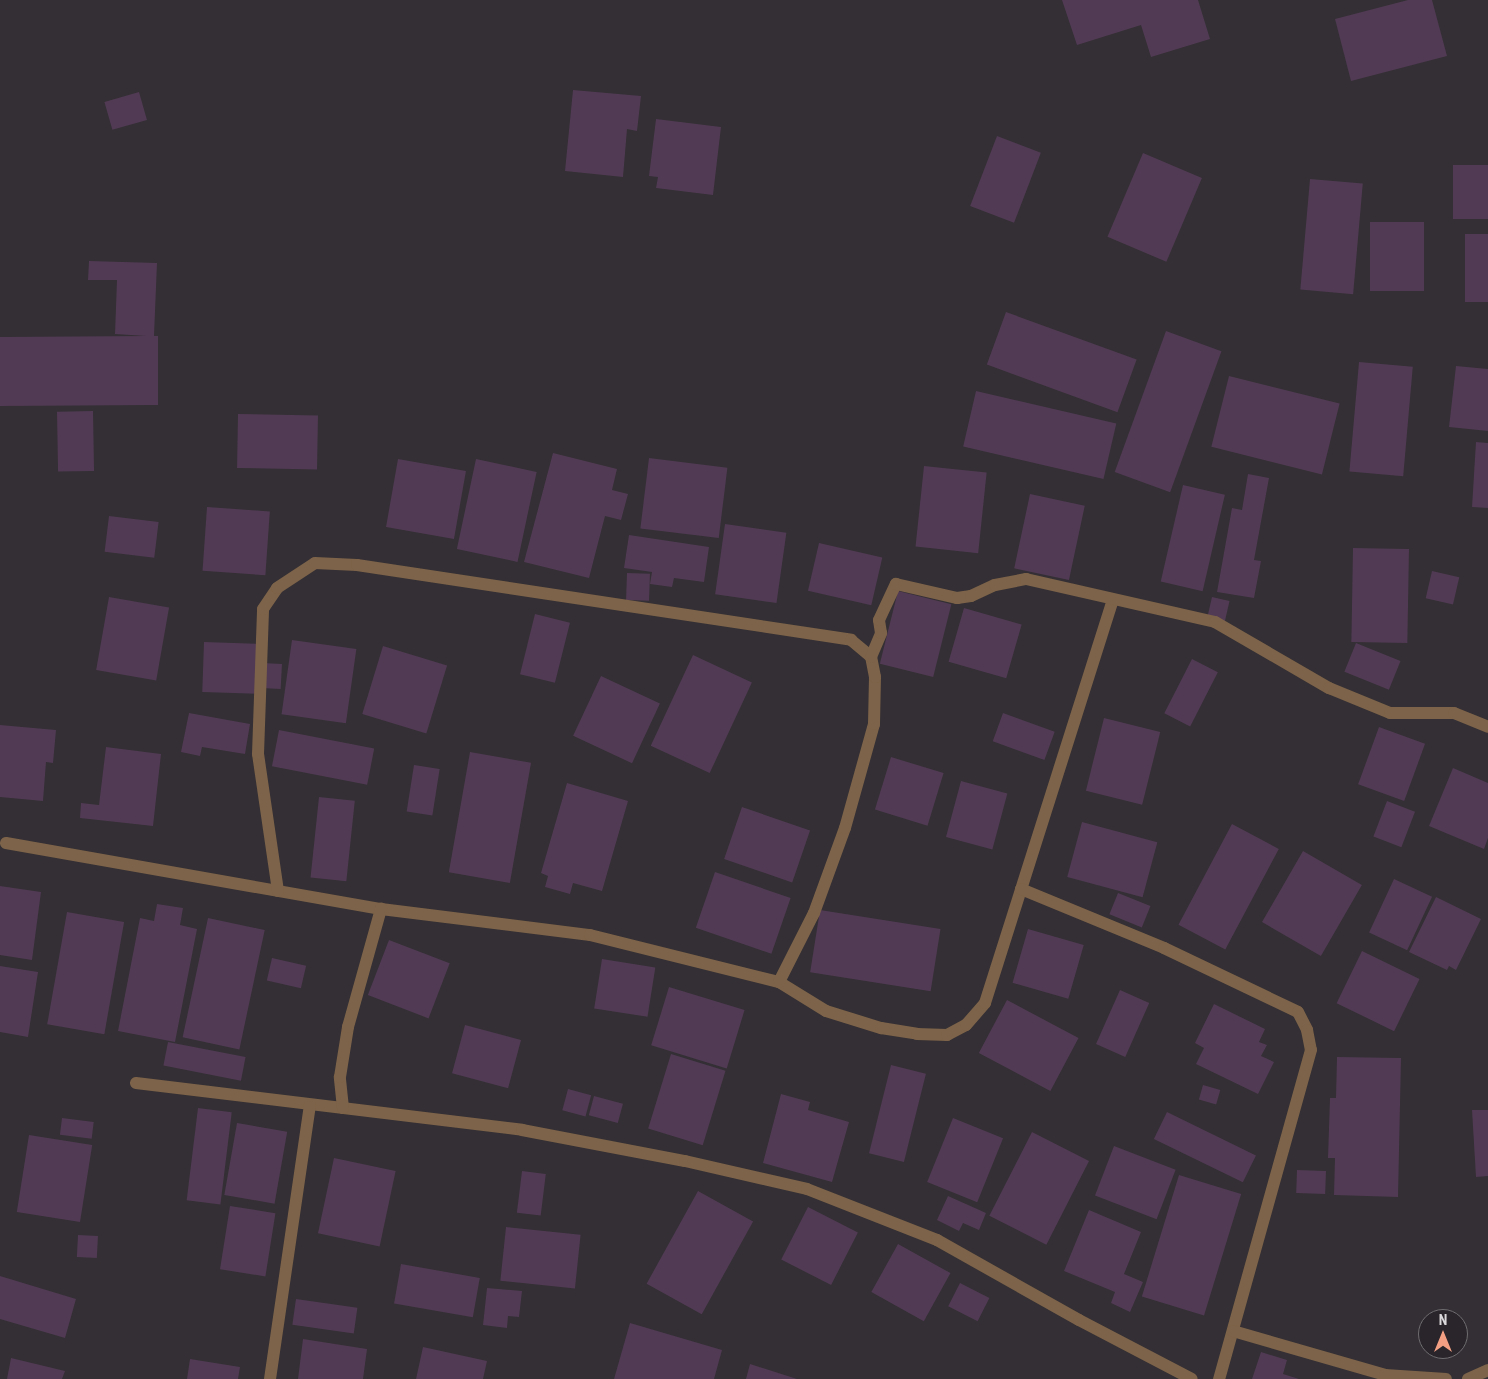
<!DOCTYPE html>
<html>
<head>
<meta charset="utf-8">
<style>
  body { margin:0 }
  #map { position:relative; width:1488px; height:1379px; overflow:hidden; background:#332f34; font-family:"Roboto Condensed",sans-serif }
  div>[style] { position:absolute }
  .building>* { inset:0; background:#513a54; transform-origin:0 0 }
  .minor>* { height:12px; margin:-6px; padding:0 6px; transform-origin:6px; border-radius:6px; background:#7d6349 }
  span { translate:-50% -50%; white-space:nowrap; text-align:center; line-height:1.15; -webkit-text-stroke:4.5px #29252a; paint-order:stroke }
  .north { position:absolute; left:1418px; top:1309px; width:50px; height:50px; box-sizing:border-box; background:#29252a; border:1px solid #706d71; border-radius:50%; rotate:0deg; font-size:14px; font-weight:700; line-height:20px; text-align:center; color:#dbd8db }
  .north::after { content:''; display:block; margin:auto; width:18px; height:22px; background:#f39f83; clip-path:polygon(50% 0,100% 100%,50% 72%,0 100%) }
</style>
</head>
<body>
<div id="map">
  <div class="building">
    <i style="clip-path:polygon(1062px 0,1198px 0,1210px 39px,1151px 57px,1141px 25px,1077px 45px)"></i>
    <i style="clip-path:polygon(1408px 0,1432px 0,1447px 56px,1351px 81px,1335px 19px)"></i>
    <i style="clip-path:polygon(573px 90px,641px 96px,637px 131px,627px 129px,623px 177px,565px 171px)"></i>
    <i style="left:139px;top:92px;width:29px;height:36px;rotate:74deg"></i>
    <i style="clip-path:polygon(656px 119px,721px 127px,713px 195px,656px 188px,658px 177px,649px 176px)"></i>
    <i style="left:997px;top:136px;width:47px;height:75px;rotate:21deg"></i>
    <i style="left:1143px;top:153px;width:64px;height:91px;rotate:23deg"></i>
    <i style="left:1488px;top:165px;width:54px;height:35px;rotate:90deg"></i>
    <i style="left:1310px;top:179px;width:53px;height:111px;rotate:5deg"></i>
    <i style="left:1370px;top:222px;width:54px;height:69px"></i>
    <i style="left:1465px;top:234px;width:23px;height:68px"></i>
    <i style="clip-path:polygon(89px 261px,157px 263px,154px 336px,158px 336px,158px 405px,0 406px,0 337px,146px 336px,115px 334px,117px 280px,88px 280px)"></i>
    <i style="left:1006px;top:312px;width:139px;height:56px;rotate:20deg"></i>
    <i style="left:1166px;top:331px;width:59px;height:150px;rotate:20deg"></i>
    <i style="left:1359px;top:362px;width:54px;height:110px;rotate:5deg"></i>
    <i style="clip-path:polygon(1456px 366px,1488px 369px,1488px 431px,1449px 427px)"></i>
    <i style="left:1229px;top:376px;width:114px;height:73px;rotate:14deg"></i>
    <i style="left:976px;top:391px;width:144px;height:57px;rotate:13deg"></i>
    <i style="left:93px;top:411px;width:60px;height:36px;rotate:89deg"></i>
    <i style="left:238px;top:414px;width:80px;height:54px;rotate:1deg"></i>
    <i style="clip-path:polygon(1476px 442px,1488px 443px,1488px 508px,1472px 507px)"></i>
    <i style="clip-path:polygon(553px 453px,617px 469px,612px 490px,628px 494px,621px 520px,605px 516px,589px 578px,524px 562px)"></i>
    <i style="left:649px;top:458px;width:79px;height:71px;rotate:7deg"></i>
    <i style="left:398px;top:459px;width:69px;height:69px;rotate:10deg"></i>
    <i style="left:476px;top:459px;width:62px;height:92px;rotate:12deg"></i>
    <i style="left:924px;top:466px;width:63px;height:81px;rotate:6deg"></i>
    <i style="clip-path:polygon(1248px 474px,1269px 478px,1254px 560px,1261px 561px,1254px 598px,1217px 592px,1232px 508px,1242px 510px)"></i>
    <i style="left:1183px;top:485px;width:43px;height:99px;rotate:13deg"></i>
    <i style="left:1030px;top:494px;width:56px;height:76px;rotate:12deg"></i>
    <i style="left:207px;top:507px;width:63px;height:64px;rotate:4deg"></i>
    <i style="left:109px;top:516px;width:50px;height:36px;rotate:7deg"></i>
    <i style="left:725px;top:524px;width:62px;height:71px;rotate:8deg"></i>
    <i style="clip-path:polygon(629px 535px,709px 547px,704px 582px,674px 578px,672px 587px,650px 584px,652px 572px,624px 568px)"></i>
    <i style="left:819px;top:543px;width:65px;height:49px;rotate:13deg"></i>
    <i style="left:1353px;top:548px;width:56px;height:94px;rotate:1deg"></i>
    <i style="left:1432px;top:571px;width:28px;height:28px;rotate:13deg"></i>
    <i style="left:627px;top:573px;width:23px;height:27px;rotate:2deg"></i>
    <i style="left:898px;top:591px;width:55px;height:75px;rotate:14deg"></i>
    <i style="left:109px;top:597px;width:61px;height:74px;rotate:10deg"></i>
    <i style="left:1212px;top:597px;width:18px;height:23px;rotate:13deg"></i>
    <i style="left:964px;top:608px;width:60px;height:56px;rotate:16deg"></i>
    <i style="left:535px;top:614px;width:36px;height:62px;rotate:14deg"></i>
    <i style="left:292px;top:640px;width:65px;height:75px;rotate:8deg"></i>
    <i style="left:204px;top:642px;width:56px;height:50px;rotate:2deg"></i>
    <i style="left:1356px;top:643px;width:48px;height:31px;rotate:22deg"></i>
    <i style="left:383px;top:646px;width:67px;height:71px;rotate:17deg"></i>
    <i style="left:693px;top:655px;width:65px;height:100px;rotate:25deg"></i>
    <i style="left:1192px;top:659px;width:29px;height:61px;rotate:27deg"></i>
    <i style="left:262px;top:663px;width:20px;height:25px;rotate:3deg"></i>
    <i style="left:601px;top:676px;width:65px;height:66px;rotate:25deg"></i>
    <i style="clip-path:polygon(189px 713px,250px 724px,245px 754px,202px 747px,200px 756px,181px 752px)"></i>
    <i style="left:1003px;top:713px;width:55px;height:30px;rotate:20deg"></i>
    <i style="left:1104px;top:718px;width:58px;height:75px;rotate:14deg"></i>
    <i style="clip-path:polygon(0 725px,56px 730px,53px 763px,46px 762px,43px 801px,0 797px)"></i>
    <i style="left:1379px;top:727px;width:49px;height:61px;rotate:20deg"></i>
    <i style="left:279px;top:730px;width:97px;height:37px;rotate:11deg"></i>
    <i style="clip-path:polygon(106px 747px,161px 754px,153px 826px,80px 818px,81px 803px,99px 805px)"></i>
    <i style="left:470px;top:752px;width:62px;height:122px;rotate:10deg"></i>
    <i style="left:891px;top:757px;width:55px;height:55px;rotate:17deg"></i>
    <i style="left:414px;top:765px;width:26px;height:47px;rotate:9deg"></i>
    <i style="clip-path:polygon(1453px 768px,1488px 783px,1488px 838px,1484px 849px,1429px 826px)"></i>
    <i style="left:961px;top:781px;width:48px;height:58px;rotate:15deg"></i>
    <i style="clip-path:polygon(567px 783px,628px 801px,602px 891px,573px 883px,570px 894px,545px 887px,548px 876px,541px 873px)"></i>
    <i style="left:319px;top:797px;width:36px;height:81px;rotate:6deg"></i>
    <i style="left:1387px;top:801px;width:30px;height:38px;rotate:21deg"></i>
    <i style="left:742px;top:807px;width:72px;height:55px;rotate:19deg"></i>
    <i style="left:1082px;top:822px;width:78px;height:57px;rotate:15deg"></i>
    <i style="left:1232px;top:824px;width:53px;height:114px;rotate:28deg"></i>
    <i style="left:1303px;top:851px;width:68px;height:82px;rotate:30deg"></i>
    <i style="left:715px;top:872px;width:80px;height:59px;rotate:19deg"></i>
    <i style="left:1394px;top:879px;width:42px;height:59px;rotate:25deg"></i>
    <i style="clip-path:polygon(0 886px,41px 892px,32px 960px,0 955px)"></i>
    <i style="left:1118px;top:893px;width:35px;height:23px;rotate:22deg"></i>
    <i style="clip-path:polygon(1436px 897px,1481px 919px,1456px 970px,1449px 966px,1447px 970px,1409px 952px)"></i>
    <i style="clip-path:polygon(157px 904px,183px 908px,180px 925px,197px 929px,175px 1042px,118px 1031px,140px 918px,154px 921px)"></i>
    <i style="left:820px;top:910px;width:122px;height:63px;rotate:9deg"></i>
    <i style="left:67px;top:912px;width:58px;height:114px;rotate:10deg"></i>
    <i style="left:208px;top:918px;width:58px;height:122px;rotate:12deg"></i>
    <i style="left:1028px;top:929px;width:58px;height:56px;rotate:16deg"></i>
    <i style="left:389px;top:940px;width:65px;height:59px;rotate:21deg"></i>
    <i style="left:1362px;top:951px;width:64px;height:58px;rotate:26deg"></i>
    <i style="left:272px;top:958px;width:35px;height:23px;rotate:13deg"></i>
    <i style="left:602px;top:959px;width:54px;height:50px;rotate:9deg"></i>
    <i style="clip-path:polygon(0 966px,38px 972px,28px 1037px,0 1032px)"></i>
    <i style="left:669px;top:987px;width:79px;height:61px;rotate:17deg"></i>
    <i style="left:1120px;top:990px;width:32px;height:59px;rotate:24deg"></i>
    <i style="left:1007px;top:1000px;width:81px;height:60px;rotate:28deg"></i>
    <i style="clip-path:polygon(1214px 1004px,1265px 1029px,1259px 1042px,1267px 1045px,1261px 1056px,1274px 1062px,1258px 1094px,1196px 1064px,1204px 1048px,1195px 1043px)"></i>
    <i style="left:465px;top:1025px;width:58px;height:50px;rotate:15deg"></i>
    <i style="left:168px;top:1042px;width:79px;height:24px;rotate:11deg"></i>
    <i style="left:671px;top:1054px;width:57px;height:78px;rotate:17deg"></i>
    <i style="clip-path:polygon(1337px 1057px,1401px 1058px,1398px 1197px,1334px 1195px,1335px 1158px,1328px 1158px,1330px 1098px,1336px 1098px)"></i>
    <i style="left:891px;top:1065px;width:36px;height:91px;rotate:14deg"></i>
    <i style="left:1203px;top:1085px;width:18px;height:15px;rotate:16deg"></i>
    <i style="left:568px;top:1089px;width:24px;height:22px;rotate:15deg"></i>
    <i style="clip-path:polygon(781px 1094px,810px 1102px,808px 1110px,849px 1122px,832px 1182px,763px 1163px)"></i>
    <i style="left:594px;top:1096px;width:30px;height:20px;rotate:15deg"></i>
    <i style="left:198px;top:1108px;width:34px;height:93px;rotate:7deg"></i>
    <i style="clip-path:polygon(1472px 1110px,1488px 1110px,1488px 1176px,1476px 1177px)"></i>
    <i style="left:1167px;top:1112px;width:99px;height:30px;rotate:26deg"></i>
    <i style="left:62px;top:1118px;width:32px;height:17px;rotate:7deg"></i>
    <i style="left:953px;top:1118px;width:54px;height:69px;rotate:22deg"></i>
    <i style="left:237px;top:1123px;width:51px;height:73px;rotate:10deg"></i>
    <i style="left:1032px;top:1132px;width:64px;height:94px;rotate:27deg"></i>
    <i style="left:29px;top:1135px;width:64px;height:78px;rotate:9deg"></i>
    <i style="left:1114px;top:1146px;width:66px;height:53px;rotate:21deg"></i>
    <i style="left:334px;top:1158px;width:63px;height:77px;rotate:12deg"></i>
    <i style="left:1297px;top:1170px;width:29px;height:23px;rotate:2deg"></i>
    <i style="left:522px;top:1171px;width:24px;height:42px;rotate:7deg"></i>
    <i style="left:1179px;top:1175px;width:65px;height:127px;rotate:17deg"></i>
    <i style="left:698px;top:1191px;width:63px;height:106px;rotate:29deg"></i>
    <i style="clip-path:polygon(948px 1196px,986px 1213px,979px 1230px,963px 1223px,959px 1231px,937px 1220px)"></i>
    <i style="left:230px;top:1206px;width:46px;height:64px;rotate:9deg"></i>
    <i style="left:808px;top:1207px;width:56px;height:59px;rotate:27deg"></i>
    <i style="clip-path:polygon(1089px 1210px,1141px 1232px,1124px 1274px,1143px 1282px,1130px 1312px,1111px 1303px,1115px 1292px,1064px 1271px)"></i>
    <i style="left:506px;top:1227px;width:75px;height:54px;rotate:6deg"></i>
    <i style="left:78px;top:1235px;width:20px;height:22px;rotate:3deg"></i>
    <i style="left:898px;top:1244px;width:60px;height:55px;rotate:29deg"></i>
    <i style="left:401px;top:1264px;width:80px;height:40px;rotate:10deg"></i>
    <i style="clip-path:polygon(0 1276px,76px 1299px,65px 1338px,0 1319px)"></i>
    <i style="left:960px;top:1283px;width:33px;height:26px;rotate:27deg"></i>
    <i style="clip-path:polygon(487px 1288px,522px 1291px,519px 1317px,508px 1316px,507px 1328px,483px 1325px)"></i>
    <i style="left:296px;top:1299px;width:62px;height:26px;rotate:8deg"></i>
    <i style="clip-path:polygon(630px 1323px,722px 1350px,714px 1379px,614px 1379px)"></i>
    <i style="clip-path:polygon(303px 1339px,367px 1349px,363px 1379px,298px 1379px)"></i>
    <i style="clip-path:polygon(423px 1347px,487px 1361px,483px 1379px,416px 1379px)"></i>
    <i style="clip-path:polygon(1261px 1352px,1287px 1360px,1283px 1374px,1299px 1379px,1252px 1379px)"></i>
    <i style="clip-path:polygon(11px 1358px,65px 1371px,62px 1379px,7px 1379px)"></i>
    <i style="clip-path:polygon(190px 1359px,240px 1367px,238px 1379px,187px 1379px)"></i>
    <i style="clip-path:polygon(750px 1364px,797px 1379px,746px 1379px)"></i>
  </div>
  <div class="minor">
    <i style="left:6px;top:843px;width:381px;rotate:10deg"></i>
    <i style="left:381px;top:909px;width:211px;rotate:7.1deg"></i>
    <i style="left:590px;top:935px;width:195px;rotate:14deg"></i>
    <i style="left:779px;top:982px;width:55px;rotate:31.7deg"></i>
    <i style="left:826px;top:1011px;width:58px;rotate:17.2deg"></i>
    <i style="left:881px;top:1028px;width:36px;rotate:9deg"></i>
    <i style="left:917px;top:1034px;width:30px;rotate:2deg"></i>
    <i style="left:947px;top:1035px;width:21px;rotate:-28deg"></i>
    <i style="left:966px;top:1025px;width:29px;rotate:-49deg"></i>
    <i style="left:985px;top:1003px;width:423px;rotate:-72.4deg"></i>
    <i style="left:1021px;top:889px;width:155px;rotate:22.4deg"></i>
    <i style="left:1164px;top:948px;width:148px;rotate:25.5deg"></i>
    <i style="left:1298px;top:1012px;width:20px;rotate:63deg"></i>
    <i style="left:1307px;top:1030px;width:20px;rotate:79deg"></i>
    <i style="left:1311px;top:1050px;width:342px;rotate:105.6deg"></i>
    <i style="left:278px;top:891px;width:138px;rotate:-98.3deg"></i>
    <i style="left:258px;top:754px;width:145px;rotate:-88deg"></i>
    <i style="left:263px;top:609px;width:25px;rotate:-56deg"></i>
    <i style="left:277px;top:588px;width:45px;rotate:-33.3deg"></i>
    <i style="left:315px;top:563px;width:42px;rotate:2.7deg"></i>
    <i style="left:357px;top:565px;width:500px;rotate:8.6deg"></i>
    <i style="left:851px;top:640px;width:26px;rotate:40deg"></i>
    <i style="left:779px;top:982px;width:77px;rotate:-63.1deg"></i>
    <i style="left:814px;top:913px;width:90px;rotate:-70deg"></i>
    <i style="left:845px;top:828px;width:108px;rotate:-74.4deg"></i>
    <i style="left:874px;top:724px;width:47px;rotate:-88.8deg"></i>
    <i style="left:875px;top:677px;width:20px;rotate:-101deg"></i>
    <i style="left:871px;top:657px;width:26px;rotate:-67deg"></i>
    <i style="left:881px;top:633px;width:13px;rotate:-99deg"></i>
    <i style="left:879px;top:620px;width:40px;rotate:-65deg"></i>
    <i style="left:896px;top:584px;width:63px;rotate:12.9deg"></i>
    <i style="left:957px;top:598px;width:14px;rotate:-8deg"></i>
    <i style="left:971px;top:596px;width:26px;rotate:-25deg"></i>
    <i style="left:995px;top:585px;width:32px;rotate:-11deg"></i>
    <i style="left:1026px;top:579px;width:194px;rotate:12.8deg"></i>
    <i style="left:1215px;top:622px;width:132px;rotate:30.1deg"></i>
    <i style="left:1329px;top:688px;width:66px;rotate:22.3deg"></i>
    <i style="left:1390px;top:713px;width:64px"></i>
    <i style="left:1454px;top:713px;width:37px;rotate:22deg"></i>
    <i style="left:136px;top:1083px;width:389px;rotate:6.9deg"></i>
    <i style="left:522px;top:1130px;width:166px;rotate:10.8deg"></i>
    <i style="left:685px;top:1161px;width:125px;rotate:12.9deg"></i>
    <i style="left:807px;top:1189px;width:140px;rotate:21.4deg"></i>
    <i style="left:937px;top:1240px;width:163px;rotate:29.4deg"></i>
    <i style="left:1079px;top:1320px;width:127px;rotate:27.6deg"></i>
    <i style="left:343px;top:1108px;width:31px;rotate:-96deg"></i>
    <i style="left:340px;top:1077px;width:51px;rotate:-80.9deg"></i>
    <i style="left:348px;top:1027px;width:123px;rotate:-74.4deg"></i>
    <i style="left:1233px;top:1331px;width:158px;rotate:16.1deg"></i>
    <i style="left:1385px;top:1375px;width:61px;rotate:3.8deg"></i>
    <i style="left:270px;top:1379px;width:277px;rotate:-81.7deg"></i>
    <i style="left:1468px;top:1379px;width:22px;rotate:-24deg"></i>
  </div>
  <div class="north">N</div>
</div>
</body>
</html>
